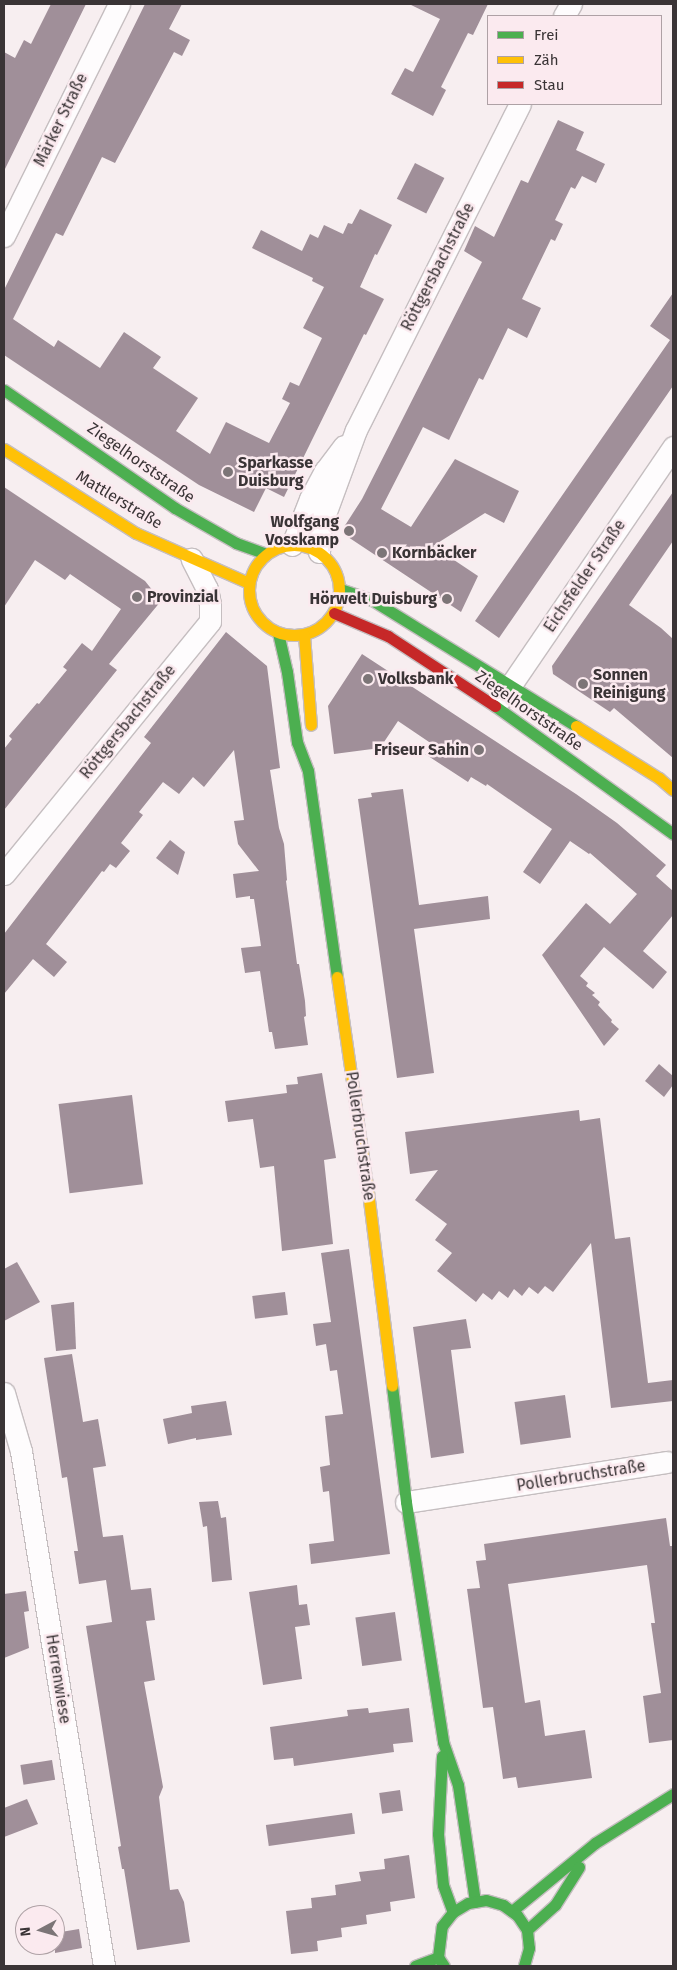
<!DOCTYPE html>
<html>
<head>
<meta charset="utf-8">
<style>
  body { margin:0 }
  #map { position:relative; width:677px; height:1970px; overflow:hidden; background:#f7eef0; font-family:"Fira Sans",sans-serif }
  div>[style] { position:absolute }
  .building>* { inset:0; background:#a08f99; transform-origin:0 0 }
  .roads { filter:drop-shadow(1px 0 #c5bec0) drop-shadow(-1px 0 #c5bec0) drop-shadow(0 1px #c5bec0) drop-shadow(0 -1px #c5bec0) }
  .street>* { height:21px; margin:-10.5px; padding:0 10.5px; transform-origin:10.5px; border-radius:10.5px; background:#fefcfd }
  .fast>* { height:11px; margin:-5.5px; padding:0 5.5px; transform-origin:5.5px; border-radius:5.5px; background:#4caf50 }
  .slow>* { height:11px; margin:-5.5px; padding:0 5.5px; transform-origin:5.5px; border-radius:5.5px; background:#ffc107 }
  .slow>.ring { margin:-5.5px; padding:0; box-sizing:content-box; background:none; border:11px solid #ffc107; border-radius:50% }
  .jam>* { height:11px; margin:-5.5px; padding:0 5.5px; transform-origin:5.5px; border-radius:5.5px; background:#c62828 }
  .dots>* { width:14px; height:14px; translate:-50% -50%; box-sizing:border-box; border:2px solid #fbeaef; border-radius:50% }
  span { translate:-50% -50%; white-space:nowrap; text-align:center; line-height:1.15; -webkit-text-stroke:5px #fbeaef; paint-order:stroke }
  .street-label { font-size:16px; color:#3a3436 }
  .poi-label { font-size:16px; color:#3a3436; font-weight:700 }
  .left { translate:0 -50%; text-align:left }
  .right { translate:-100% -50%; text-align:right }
  .frame { position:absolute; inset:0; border:5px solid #3a3436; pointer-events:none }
  .legend { position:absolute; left:487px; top:15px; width:175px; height:90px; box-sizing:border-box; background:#fbeaef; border:1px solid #aea1a5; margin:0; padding:6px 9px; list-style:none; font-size:15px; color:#3a3436 }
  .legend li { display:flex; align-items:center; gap:10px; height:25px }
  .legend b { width:25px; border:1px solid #aea1a5 }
  .north { position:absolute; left:15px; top:1905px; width:50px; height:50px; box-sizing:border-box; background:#fbeaef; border:1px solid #aea1a5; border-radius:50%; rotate:264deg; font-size:14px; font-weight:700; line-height:20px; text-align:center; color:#3a3436 }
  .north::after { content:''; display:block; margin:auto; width:18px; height:22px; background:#7c7577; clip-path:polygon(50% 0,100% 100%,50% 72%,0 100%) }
</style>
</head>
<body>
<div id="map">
  <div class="building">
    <i style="clip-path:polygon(51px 4px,86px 4px,4px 171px,4px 52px,15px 58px,24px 40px,31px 44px)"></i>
    <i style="clip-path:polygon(145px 4px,182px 4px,169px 29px,190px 40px,182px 56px,174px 52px,115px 163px,102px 157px,63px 236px,56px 233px,13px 319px,54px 347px,58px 340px,100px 368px,124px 332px,161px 357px,153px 368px,198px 398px,176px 431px,210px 454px,226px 422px,269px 443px,290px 403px,282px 399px,290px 382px,299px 386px,322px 338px,303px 328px,324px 287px,312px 281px,313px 278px,252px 248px,261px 230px,302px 251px,310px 234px,318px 238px,324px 225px,343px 234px,348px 223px,352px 224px,360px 209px,392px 225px,377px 255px,375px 254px,360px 287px,384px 299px,366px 335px,364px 334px,284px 497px,266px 488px,254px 512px,199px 485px,4px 355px,4px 290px)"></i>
    <i style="clip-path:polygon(409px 4px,488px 4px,473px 35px,468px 33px,441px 87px,446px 90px,433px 116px,391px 94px,405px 68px,413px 72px,440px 19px)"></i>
    <i style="clip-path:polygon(558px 120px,584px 132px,576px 150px,605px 164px,596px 183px,582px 176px,575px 189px,571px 187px,555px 220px,563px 224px,555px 241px,551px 239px,522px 299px,541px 308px,527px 338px,508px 328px,483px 380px,479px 378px,449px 440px,423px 427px,381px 509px,411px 527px,455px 459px,519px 491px,504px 523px,485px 513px,433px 546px,478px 576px,461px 612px,345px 535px,344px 527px,362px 499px,482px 262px,464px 251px,475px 226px,494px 237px,521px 180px,528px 183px)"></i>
    <i style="left:415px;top:163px;width:33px;height:40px;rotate:27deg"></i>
    <i style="clip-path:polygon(673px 293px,673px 386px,499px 638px,475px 621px,670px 340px,650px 326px)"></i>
    <i style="clip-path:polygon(4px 487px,145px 581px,161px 601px,109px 664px,117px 670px,4px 810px,4px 749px,12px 739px,9px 736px,37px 703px,39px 704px,67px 670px,63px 667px,82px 643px,92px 651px,121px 609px,70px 574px,65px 580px,35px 560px,4px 607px)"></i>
    <i style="clip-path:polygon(673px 492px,673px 541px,629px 605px,661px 628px,673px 639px,673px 758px,614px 708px,610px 712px,553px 674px,552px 666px)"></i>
    <i style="clip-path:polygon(226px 632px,267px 666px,280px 768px,270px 770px,279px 828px,284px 844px,287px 880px,286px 881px,297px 964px,299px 964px,305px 1001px,306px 1016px,304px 1017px,308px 1045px,275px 1049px,272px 1032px,269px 1032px,260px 971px,245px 973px,241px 948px,261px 946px,254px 899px,250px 899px,250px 896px,236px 898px,233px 874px,259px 871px,238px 844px,234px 821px,244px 820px,234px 750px,204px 787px,193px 777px,179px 794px,163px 782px,139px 812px,143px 815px,121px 843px,130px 851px,116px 868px,110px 864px,104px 872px,102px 871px,46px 944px,67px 962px,54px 977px,33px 959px,4px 994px,4px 934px,151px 743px,144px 737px)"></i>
    <i style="clip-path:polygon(362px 654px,576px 794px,617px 823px,666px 865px,656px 876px,673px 891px,673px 915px,643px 951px,667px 972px,653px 989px,604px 947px,580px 976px,588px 983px,586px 986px,595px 993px,592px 995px,600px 1002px,598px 1005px,612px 1020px,611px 1022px,619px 1029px,604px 1046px,542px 955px,586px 903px,610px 924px,637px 894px,590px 853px,589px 854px,570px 841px,540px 884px,523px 872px,552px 829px,487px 784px,486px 786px,471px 777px,468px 782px,425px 754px,432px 744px,398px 721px,380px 748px,334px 754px,328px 706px)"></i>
    <i style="clip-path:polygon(403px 789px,419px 905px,488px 896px,490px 919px,414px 929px,434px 1073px,397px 1078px,358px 799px,372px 797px,371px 793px)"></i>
    <i style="clip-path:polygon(170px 840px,185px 852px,178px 875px,156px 858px)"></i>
    <i style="clip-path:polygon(659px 1064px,673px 1076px,673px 1085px,664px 1097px,645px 1081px)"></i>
    <i style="clip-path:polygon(322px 1073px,336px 1158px,324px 1160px,333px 1244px,282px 1251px,274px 1166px,260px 1168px,253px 1119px,228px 1122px,225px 1101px,287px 1093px,286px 1085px,298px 1084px,297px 1077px)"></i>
    <i style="left:132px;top:1095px;width:90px;height:74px;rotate:83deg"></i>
    <i style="clip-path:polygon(579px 1110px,580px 1121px,600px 1118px,615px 1239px,630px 1237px,648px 1383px,673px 1380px,673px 1401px,611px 1408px,591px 1243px,553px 1292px,545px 1286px,538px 1294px,529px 1287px,522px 1296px,514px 1289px,508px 1298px,499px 1291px,492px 1300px,483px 1293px,476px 1302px,437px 1271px,452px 1253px,435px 1240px,447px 1224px,415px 1200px,438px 1170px,410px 1174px,405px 1132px)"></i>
    <i style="clip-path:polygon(349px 1249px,390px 1554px,311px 1564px,309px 1544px,334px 1541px,329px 1491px,323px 1492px,320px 1467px,330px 1465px,325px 1416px,343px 1414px,337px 1370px,330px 1371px,326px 1344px,316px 1346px,313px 1324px,331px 1322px,321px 1253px)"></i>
    <i style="clip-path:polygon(17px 1262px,40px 1302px,4px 1321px,4px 1269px)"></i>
    <i style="left:285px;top:1292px;width:23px;height:33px;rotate:83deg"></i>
    <i style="clip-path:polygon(74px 1302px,76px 1349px,56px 1351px,51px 1305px)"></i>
    <i style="clip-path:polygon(466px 1319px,471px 1348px,451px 1350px,464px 1453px,431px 1458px,413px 1327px)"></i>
    <i style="clip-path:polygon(72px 1354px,83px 1422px,98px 1419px,106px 1466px,93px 1468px,103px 1537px,123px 1535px,131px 1590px,151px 1588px,155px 1620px,146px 1621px,155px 1680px,144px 1682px,163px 1787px,159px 1797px,170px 1890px,178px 1889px,184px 1902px,190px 1942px,137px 1950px,124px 1869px,122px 1869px,118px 1847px,121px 1846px,86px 1626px,112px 1622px,106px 1580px,79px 1584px,74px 1551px,78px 1551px,70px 1498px,67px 1477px,62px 1478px,44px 1358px)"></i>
    <i style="left:565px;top:1395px;width:43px;height:51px;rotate:82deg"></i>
    <i style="clip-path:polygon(226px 1401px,232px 1435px,196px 1440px,196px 1438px,168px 1444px,163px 1419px,192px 1413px,191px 1406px)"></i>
    <i style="clip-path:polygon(218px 1501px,221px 1518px,226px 1517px,232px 1580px,212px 1582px,207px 1526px,203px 1527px,199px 1502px)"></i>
    <i style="clip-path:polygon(666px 1518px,670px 1546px,673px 1546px,673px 1740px,649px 1743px,643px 1696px,661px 1693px,651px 1623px,655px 1623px,647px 1565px,508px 1584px,525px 1703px,540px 1700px,545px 1736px,585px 1730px,592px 1778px,518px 1788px,516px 1777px,503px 1779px,493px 1707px,483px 1708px,467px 1589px,480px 1588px,476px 1561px,486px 1560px,484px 1544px)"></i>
    <i style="clip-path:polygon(297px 1585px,299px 1605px,307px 1604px,310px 1625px,295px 1627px,302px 1679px,263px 1685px,249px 1592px)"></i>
    <i style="clip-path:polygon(26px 1591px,29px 1611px,24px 1612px,29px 1648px,4px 1658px,4px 1594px)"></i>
    <i style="left:395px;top:1612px;width:49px;height:40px;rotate:82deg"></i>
    <i style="clip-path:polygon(368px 1708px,369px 1713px,409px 1708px,413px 1742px,393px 1744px,394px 1752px,294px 1766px,293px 1758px,274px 1760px,270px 1727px,348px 1716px,347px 1710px)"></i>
    <i style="left:52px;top:1760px;width:20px;height:32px;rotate:81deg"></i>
    <i style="left:400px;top:1790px;width:21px;height:21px;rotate:82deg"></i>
    <i style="clip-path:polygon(27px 1799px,38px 1824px,4px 1837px,4px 1808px)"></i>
    <i style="left:352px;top:1813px;width:21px;height:87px;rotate:82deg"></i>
    <i style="clip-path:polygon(409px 1855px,415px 1898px,390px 1902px,391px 1911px,366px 1915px,367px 1924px,341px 1928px,342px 1937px,317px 1941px,318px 1951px,291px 1954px,286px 1911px,312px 1908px,311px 1898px,336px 1895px,335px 1885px,361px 1881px,359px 1872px,385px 1869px,384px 1859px)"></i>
    <i style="clip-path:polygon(79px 1929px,82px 1948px,55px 1953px,55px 1933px)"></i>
  </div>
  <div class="roads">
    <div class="street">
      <i style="left:564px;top:16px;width:14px;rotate:-60deg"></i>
      <i style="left:4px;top:236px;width:259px;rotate:-63.6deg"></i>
      <i style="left:292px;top:545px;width:49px;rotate:-68.6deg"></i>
      <i style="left:310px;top:499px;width:32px;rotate:-62deg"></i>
      <i style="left:325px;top:471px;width:31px;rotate:-53deg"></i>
      <i style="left:319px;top:552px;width:27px;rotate:-86deg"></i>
      <i style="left:321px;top:525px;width:101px;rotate:-69.8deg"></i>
      <i style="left:356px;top:430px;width:365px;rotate:-63.3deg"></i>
      <i style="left:502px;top:698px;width:304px;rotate:-55.7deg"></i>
      <i style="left:4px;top:874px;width:326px;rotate:-50.8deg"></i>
      <i style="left:210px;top:621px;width:17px;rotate:-90deg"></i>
      <i style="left:210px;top:604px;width:15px;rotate:-101deg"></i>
      <i style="left:207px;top:589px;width:34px;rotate:-117deg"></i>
      <i style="left:4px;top:1393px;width:60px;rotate:73.7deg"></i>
      <i style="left:21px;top:1451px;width:522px;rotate:80.84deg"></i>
      <i style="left:406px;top:1502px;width:264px;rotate:-8.7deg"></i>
    </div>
    <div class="fast">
      <i style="left:4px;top:390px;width:208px;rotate:34.6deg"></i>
      <i style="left:175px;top:508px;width:70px;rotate:29.8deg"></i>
      <i style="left:236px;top:543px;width:32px;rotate:20deg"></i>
      <i style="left:340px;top:589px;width:34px;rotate:19deg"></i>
      <i style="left:372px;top:600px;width:240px;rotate:31.7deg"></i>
      <i style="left:278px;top:633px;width:40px;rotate:77deg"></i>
      <i style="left:287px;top:672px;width:71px;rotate:81.9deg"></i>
      <i style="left:297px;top:742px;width:31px;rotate:69deg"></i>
      <i style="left:308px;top:771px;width:208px;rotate:82deg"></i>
      <i style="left:495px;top:706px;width:219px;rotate:35.7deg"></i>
      <i style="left:392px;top:1386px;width:117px;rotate:83.1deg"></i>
      <i style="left:406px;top:1502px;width:243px;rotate:81.2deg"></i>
      <i style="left:443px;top:1742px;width:46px;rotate:70.8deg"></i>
      <i style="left:458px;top:1785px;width:118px;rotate:81.7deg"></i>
      <i style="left:442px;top:1756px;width:78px;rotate:92.9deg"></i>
      <i style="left:438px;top:1834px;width:51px;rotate:84.4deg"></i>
      <i style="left:443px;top:1885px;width:29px;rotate:70deg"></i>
      <i style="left:512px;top:1911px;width:107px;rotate:-39.3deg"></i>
      <i style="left:595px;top:1843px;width:92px;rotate:-32.1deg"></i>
      <i style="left:527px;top:1930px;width:38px;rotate:-42deg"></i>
      <i style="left:555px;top:1905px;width:45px;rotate:-57.7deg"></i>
      <i style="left:415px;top:1966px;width:25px;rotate:-21deg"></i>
      <i style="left:444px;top:1966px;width:11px;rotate:-124deg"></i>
      <i style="left:438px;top:1957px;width:31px;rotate:-83deg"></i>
      <i style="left:442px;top:1926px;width:18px;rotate:-52deg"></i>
      <i style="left:453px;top:1912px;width:17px;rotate:-31deg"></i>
      <i style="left:468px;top:1903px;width:18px;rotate:-9deg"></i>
      <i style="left:486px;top:1900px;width:18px;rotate:16deg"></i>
      <i style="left:503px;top:1905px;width:17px;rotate:36deg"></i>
      <i style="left:517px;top:1915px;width:18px;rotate:56deg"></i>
      <i style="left:527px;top:1930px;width:18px;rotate:84deg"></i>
      <i style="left:529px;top:1948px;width:19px;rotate:106deg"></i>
    </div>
    <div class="slow">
      <i style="left:4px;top:449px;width:156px;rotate:32.5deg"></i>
      <i style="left:136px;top:533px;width:124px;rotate:23.9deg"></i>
      <i class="ring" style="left:249px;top:545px;width:79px;height:79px"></i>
      <i style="left:304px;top:635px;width:90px;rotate:85.6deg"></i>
      <i style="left:576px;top:726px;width:98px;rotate:32.1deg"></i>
      <i style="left:659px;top:778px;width:18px;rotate:41deg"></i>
      <i style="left:337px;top:977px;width:217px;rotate:81.8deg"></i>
      <i style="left:368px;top:1192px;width:195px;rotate:82.9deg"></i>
    </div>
    <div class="jam">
      <i style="left:334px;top:613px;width:59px;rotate:23.1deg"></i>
      <i style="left:388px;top:636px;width:128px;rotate:33.2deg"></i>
    </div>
  </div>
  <div class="dots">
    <i style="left:228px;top:472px;background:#7c7577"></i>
    <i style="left:349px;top:531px;background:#7c7577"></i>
    <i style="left:382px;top:553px;background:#7c7577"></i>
    <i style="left:137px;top:597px;background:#7c7577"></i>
    <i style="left:447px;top:599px;background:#7c7577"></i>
    <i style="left:368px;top:679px;background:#7c7577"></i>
    <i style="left:583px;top:684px;background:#7c7577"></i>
    <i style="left:479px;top:750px;background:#7c7577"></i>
  </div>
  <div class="street-label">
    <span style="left:61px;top:120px;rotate:-64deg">Märker Straße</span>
    <span style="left:438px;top:267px;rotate:-63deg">Röttgersbachstraße</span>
    <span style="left:141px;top:463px;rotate:35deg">Ziegelhorststraße</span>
    <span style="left:119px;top:500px;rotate:31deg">Mattlerstraße</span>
    <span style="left:585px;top:576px;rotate:-56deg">Eichsfelder Straße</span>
    <span style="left:529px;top:711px;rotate:35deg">Ziegelhorststraße</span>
    <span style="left:128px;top:722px;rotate:-51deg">Röttgersbachstraße</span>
    <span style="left:360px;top:1136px;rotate:82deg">Pollerbruchstraße</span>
    <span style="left:581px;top:1476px;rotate:-9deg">Pollerbruchstraße</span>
    <span style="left:58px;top:1679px;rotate:81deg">Herrenwiese</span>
  </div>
  <div class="poi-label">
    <span class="left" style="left:238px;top:472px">Sparkasse<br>Duisburg</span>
    <span class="right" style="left:339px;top:531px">Wolfgang<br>Vosskamp</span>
    <span class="left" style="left:392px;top:553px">Kornbäcker</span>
    <span class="left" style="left:147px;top:597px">Provinzial</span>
    <span class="right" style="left:437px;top:599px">Hörwelt Duisburg</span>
    <span class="left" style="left:593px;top:684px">Sonnen<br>Reinigung</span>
    <span class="left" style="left:378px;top:679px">Volksbank</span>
    <span class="right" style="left:469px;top:750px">Friseur Sahin</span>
  </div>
  <div class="frame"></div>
  <ul class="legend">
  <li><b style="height:6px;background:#4caf50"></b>Frei</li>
  <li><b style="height:6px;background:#ffc107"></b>Zäh</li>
  <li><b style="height:6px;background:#c62828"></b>Stau</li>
  </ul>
  <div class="north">N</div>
</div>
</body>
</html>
